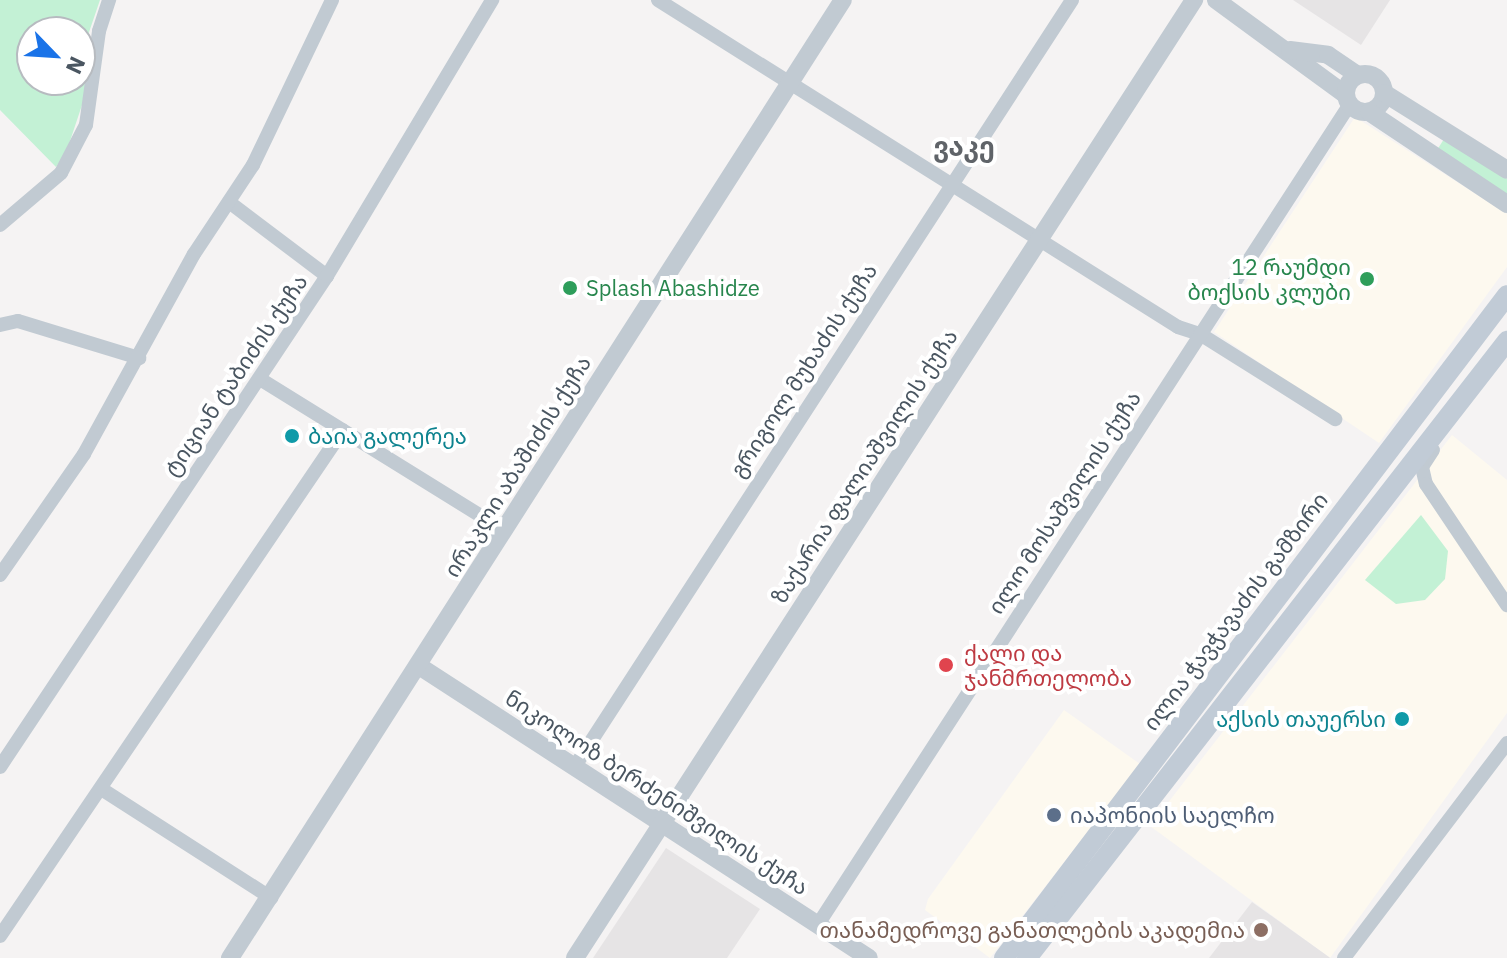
<!DOCTYPE html>
<html>
<head>
<meta charset="utf-8">
<style>
  body { margin:0 }
  #map { position:relative; width:1507px; height:958px; overflow:hidden; background:#f5f3f3; font-family:"IBM Plex Sans","Noto Sans Georgian",sans-serif }
  div>[style] { position:absolute }
  .commercial>* { inset:0; background:#fdf9ef }
  .education>* { inset:0; background:#e6e4e5 }
  .green>* { inset:0; background:#c3f1d5 }
  .minor>* { height:14px; margin:-7px; padding:0 7px; transform-origin:7px; border-radius:7px; background:#c1cad2 }
  .tertiary>* { height:18px; margin:-9px; padding:0 9px; transform-origin:9px; border-radius:9px; background:#c1cad2 }
  .tertiary>.ring { margin:-9px; padding:0; box-sizing:content-box; background:none; border:18px solid #c1cad2; border-radius:50% }
  .secondary>* { height:20px; margin:-10px; padding:0 10px; transform-origin:10px; border-radius:10px; background:#c1cbd6 }
  .dots>* { width:22px; height:22px; translate:-50% -50%; box-sizing:border-box; border:4px solid #fff; border-radius:50% }
  span { translate:-50% -50%; white-space:nowrap; text-align:center; line-height:1.15; -webkit-text-stroke:8px #fff; paint-order:stroke }
  .leisure-label { font-size:22px; color:#27864d }
  .right { translate:-100% -50%; text-align:right }
  .left { translate:0 -50%; text-align:left }
  .street-label { font-size:22px; color:#4a5661 }
  .culture-label { font-size:22px; color:#0d838f }
  .health-label { font-size:22px; color:#be3a42 }
  .service-label { font-size:22px; color:#4e5e75 }
  .education-label { font-size:22px; color:#785e54 }
  .quarter-label { font-size:26px; color:#5f6368; font-weight:700 }
  .north { position:absolute; left:16px; top:16px; width:80px; height:80px; box-sizing:border-box; background:#fff; border:2px solid #b7bbc0; border-radius:50%; rotate:115deg; font-size:22px; font-weight:700; line-height:32px; text-align:center; color:#4a5661 }
  .north::after { content:''; display:block; margin:auto; width:28px; height:36px; background:#1a73e8; clip-path:polygon(50% 0,100% 100%,50% 72%,0 100%) }
</style>
</head>
<body>
<div id="map">
  <div class="commercial">
    <i style="clip-path:polygon(1355px 117px,1507px 214px,1507px 267px,1379px 443px,1214px 332px)"></i>
    <i style="clip-path:polygon(1452px 435px,1507px 480px,1507px 713px,1330px 958px,1150px 826px)"></i>
    <i style="clip-path:polygon(1064px 710px,1140px 764px,990px 958px,925px 910px,928px 899px)"></i>
  </div>
  <div class="education">
    <i style="clip-path:polygon(1293px 0,1390px 0,1361px 45px)"></i>
    <i style="clip-path:polygon(666px 848px,760px 909px,727px 958px,593px 958px)"></i>
    <i style="clip-path:polygon(1252px 902px,1329px 957px,1330px 958px,1209px 958px)"></i>
  </div>
  <div class="green">
    <i style="clip-path:polygon(evenodd,0 0,100px 0,87px 38px,86px 93px,66px 153px,56px 167px,0 110px,0 0,32px 32px,80px 32px,80px 80px,32px 80px,32px 32px)"></i>
    <i style="clip-path:polygon(1444px 139px,1507px 179px,1507px 196px,1437px 150px)"></i>
    <i style="clip-path:polygon(1421px 515px,1448px 551px,1445px 579px,1425px 600px,1396px 604px,1365px 580px)"></i>
  </div>
  <div class="minor">
    <i style="left:658px;top:0;width:614px;rotate:32.16deg"></i>
    <i style="left:1178px;top:327px;width:23px;rotate:18deg"></i>
    <i style="left:1200px;top:334px;width:160px;rotate:32.2deg"></i>
    <i style="left:229px;top:202px;width:123px;rotate:37.1deg"></i>
    <i style="left:0;top:225px;width:80px;rotate:-40.4deg"></i>
    <i style="left:61px;top:173px;width:54px;rotate:-62.5deg"></i>
    <i style="left:86px;top:125px;width:95px;rotate:-82.1deg"></i>
    <i style="left:99px;top:31px;width:33px;rotate:-72deg"></i>
    <i style="left:0;top:325px;width:18px;rotate:-13deg"></i>
    <i style="left:18px;top:321px;width:127px;rotate:17deg"></i>
    <i style="left:260px;top:379px;width:288px;rotate:31.8deg"></i>
    <i style="left:1433px;top:450px;width:20px;rotate:123deg"></i>
    <i style="left:1422px;top:467px;width:17px;rotate:77deg"></i>
    <i style="left:1426px;top:484px;width:146px;rotate:56.2deg"></i>
    <i style="left:0;top:575px;width:147px;rotate:-55.2deg"></i>
    <i style="left:84px;top:454px;width:228px;rotate:-61.2deg"></i>
    <i style="left:194px;top:254px;width:107px;rotate:-56.5deg"></i>
    <i style="left:253px;top:165px;width:183px;rotate:-64.4deg"></i>
    <i style="left:575px;top:766px;width:913px;rotate:-57.02deg"></i>
    <i style="left:0;top:767px;width:590px;rotate:-56.34deg"></i>
    <i style="left:327px;top:276px;width:322px;rotate:-59.1deg"></i>
    <i style="left:103px;top:790px;width:200px;rotate:32.7deg"></i>
    <i style="left:817px;top:926px;width:980px;rotate:-57.04deg"></i>
    <i style="left:0;top:936px;width:611px;rotate:-55.87deg"></i>
    <i style="left:1344px;top:958px;width:270px;rotate:-52.8deg"></i>
  </div>
  <div class="tertiary">
    <i style="left:1216px;top:0;width:161px;rotate:36.2deg"></i>
    <i style="left:1290px;top:50px;width:38px;rotate:7deg"></i>
    <i style="left:1328px;top:55px;width:36px;rotate:34deg"></i>
    <i class="ring" style="left:1346px;top:74px;width:20px;height:20px"></i>
    <i style="left:1384px;top:93px;width:145px;rotate:32deg"></i>
    <i style="left:1369px;top:112px;width:166px;rotate:33.7deg"></i>
    <i style="left:419px;top:666px;width:536px;rotate:32.98deg"></i>
    <i style="left:230px;top:958px;width:1137px;rotate:-57.39deg"></i>
    <i style="left:575px;top:958px;width:1141px;rotate:-57.13deg"></i>
  </div>
  <div class="secondary">
    <i style="left:1004px;top:958px;width:832px;rotate:-52.81deg"></i>
    <i style="left:1027px;top:958px;width:782px;rotate:-52.12deg"></i>
  </div>
  <div class="dots">
    <i style="left:1367px;top:279px;background:#2e9e5b"></i>
    <i style="left:570px;top:288px;background:#2e9e5b"></i>
    <i style="left:292px;top:436px;background:#0f9aa8"></i>
    <i style="left:946px;top:665px;background:#e0444e"></i>
    <i style="left:1402px;top:719px;background:#0f9aa8"></i>
    <i style="left:1054px;top:815px;background:#5c6f8a"></i>
    <i style="left:1261px;top:930px;background:#8d6e63"></i>
  </div>
  <div class="leisure-label">
    <span class="right" style="left:1351px;top:279px">12 რაუმდი<br>ბოქსის კლუბი</span>
    <span class="left" style="left:586px;top:288px">Splash Abashidze</span>
  </div>
  <div class="street-label">
    <span style="left:803px;top:370px;rotate:-57deg">გრიგოლ მუხაძის ქუჩა</span>
    <span style="left:235px;top:375px;rotate:-56deg">ტიციან ტაბიძის ქუჩა</span>
    <span style="left:517px;top:466px;rotate:-58deg">ირაკლი აბაშიძის ქუჩა</span>
    <span style="left:864px;top:466px;rotate:-57deg">ზაქარია ფალიაშვილის ქუჩა</span>
    <span style="left:1064px;top:502px;rotate:-57deg">ილო მოსაშვილის ქუჩა</span>
    <span style="left:1235px;top:611px;rotate:-53deg">ილია ჭავჭავაძის გამზირი</span>
    <span style="left:657px;top:792px;rotate:33deg">ნიკოლოზ ბერძენიშვილის ქუჩა</span>
  </div>
  <div class="culture-label">
    <span class="left" style="left:308px;top:436px">ბაია გალერეა</span>
    <span class="right" style="left:1386px;top:719px">აქსის თაუერსი</span>
  </div>
  <div class="health-label">
    <span class="left" style="left:964px;top:665px">ქალი და<br>ჯანმრთელობა</span>
  </div>
  <div class="service-label">
    <span class="left" style="left:1070px;top:815px">იაპონიის საელჩო</span>
  </div>
  <div class="education-label">
    <span class="right" style="left:1245px;top:930px">თანამედროვე განათლების აკადემია</span>
  </div>
  <div class="quarter-label">
    <span style="left:964px;top:147px">ვაკე</span>
  </div>
  <div class="north">N</div>
</div>
</body>
</html>
